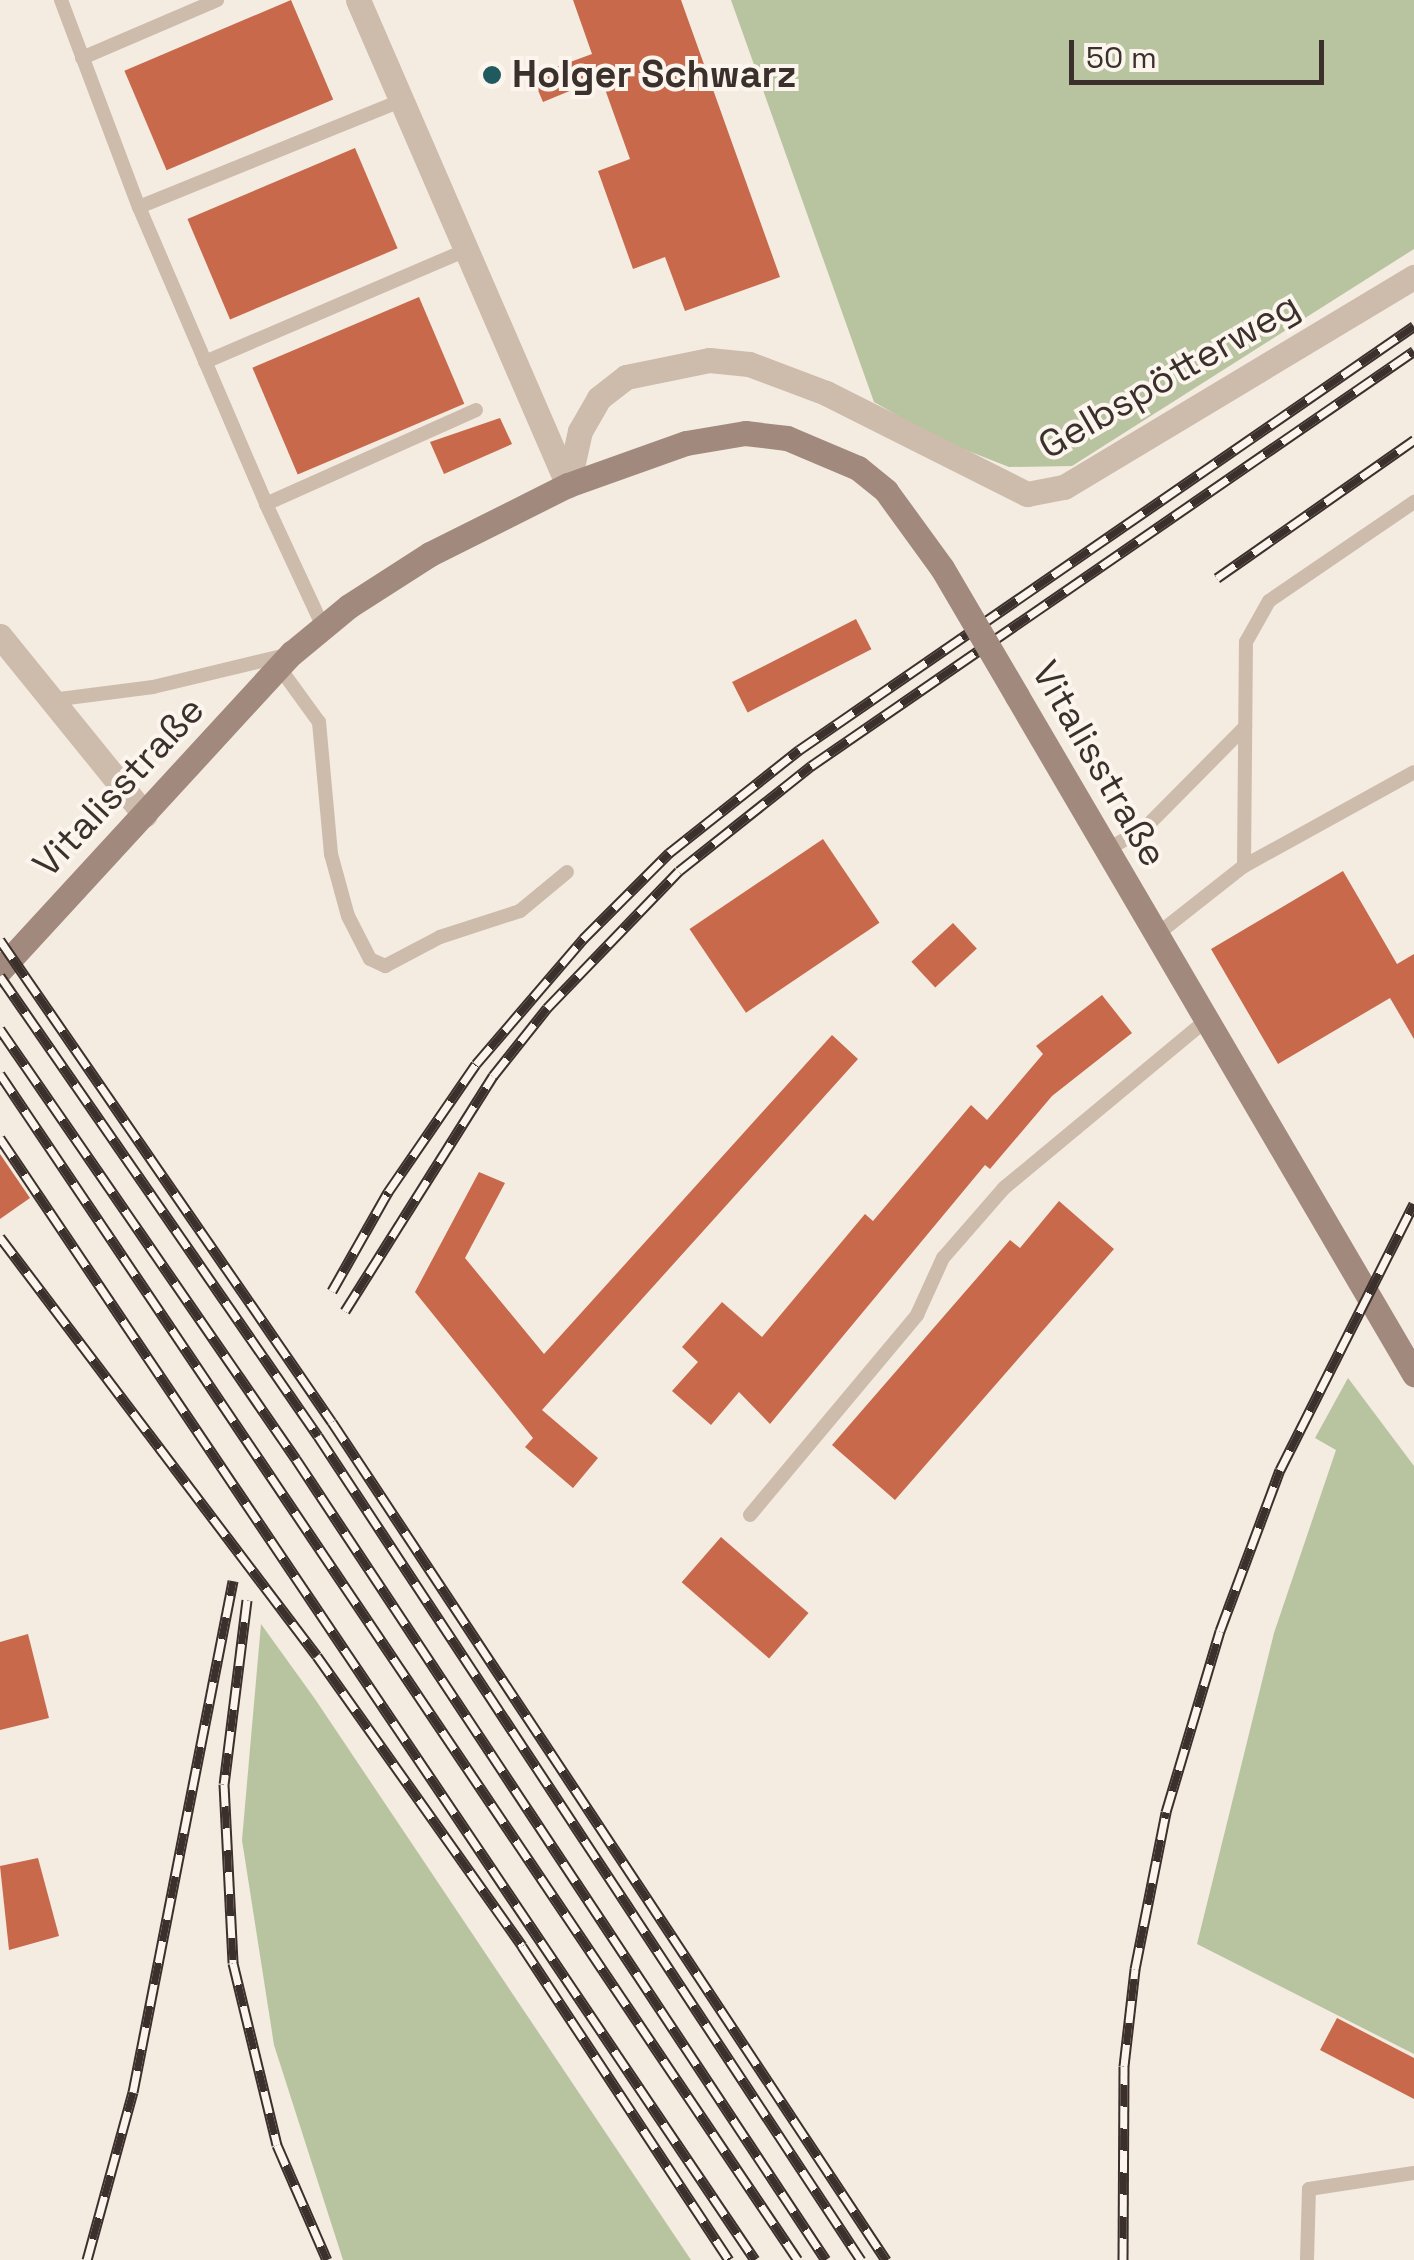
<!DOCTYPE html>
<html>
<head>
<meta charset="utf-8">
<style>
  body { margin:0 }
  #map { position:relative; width:1414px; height:2260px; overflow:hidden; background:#f4ebe1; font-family:"Space Grotesk",sans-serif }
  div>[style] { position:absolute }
  .green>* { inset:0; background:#b8c4a0 }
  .building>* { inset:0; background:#c8694b; transform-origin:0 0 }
  .lane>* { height:14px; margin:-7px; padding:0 7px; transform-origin:7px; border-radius:7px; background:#cdbbac }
  .street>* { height:25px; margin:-12.5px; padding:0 12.5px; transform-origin:12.5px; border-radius:12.5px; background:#cdbbac }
  .secondary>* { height:25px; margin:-12.5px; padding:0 12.5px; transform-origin:12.5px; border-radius:12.5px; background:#a18a7d }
  .rail>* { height:11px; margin-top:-5.5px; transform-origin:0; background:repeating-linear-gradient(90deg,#fbf5ee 0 22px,#3b302b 0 44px); box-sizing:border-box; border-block:2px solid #3b302b }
  .secondary-bridge>* { height:25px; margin:-12.5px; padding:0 12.5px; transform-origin:12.5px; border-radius:12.5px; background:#a18a7d }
  .dots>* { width:28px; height:28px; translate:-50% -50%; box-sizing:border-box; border:5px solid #fbf5ee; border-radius:50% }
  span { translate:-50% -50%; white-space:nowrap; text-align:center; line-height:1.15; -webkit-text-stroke:8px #fbf5ee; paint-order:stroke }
  .poi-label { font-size:38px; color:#3b302b; font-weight:700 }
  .left { translate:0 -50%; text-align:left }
  .street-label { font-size:38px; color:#3b302b }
  .scale { position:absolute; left:1069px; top:40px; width:255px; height:45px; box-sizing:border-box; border:5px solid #3b302b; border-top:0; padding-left:12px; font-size:30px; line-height:35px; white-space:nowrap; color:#3b302b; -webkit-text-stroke:8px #fbf5ee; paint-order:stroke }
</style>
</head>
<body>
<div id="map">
  <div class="green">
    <i style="clip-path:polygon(731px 0,1414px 0,1414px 249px,1072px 466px,1009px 467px,938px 439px,874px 402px)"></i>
    <i style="clip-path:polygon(1348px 1378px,1414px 1466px,1414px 2054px,1197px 1944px,1274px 1633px,1336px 1450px,1315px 1438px)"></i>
    <i style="clip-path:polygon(261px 1624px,315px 1699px,691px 2260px,343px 2260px,274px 2045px,242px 1840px)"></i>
  </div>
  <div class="building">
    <i style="left:291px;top:0;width:108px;height:181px;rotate:67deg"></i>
    <i style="clip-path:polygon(573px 0,681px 0,780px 277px,685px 311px,665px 257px,633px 269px,598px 171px,630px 159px,601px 78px,543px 102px,532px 76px,592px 54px)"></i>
    <i style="left:355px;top:148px;width:109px;height:182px;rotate:67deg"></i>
    <i style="left:419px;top:297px;width:116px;height:181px;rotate:67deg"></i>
    <i style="clip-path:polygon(500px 418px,512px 444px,444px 474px,430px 442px)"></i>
    <i style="left:856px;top:619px;width:34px;height:139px;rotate:63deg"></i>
    <i style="left:823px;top:839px;width:101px;height:161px;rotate:56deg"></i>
    <i style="clip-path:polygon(1343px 871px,1397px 964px,1414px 954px,1414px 1039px,1390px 998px,1278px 1064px,1211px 949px)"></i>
    <i style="left:953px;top:923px;width:35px;height:57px;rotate:47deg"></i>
    <i style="clip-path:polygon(1102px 995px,1132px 1033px,1052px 1096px,990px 1169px,985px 1165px,770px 1424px,739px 1392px,711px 1425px,672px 1391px,698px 1362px,682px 1347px,722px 1302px,762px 1337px,865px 1214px,873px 1221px,971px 1105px,987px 1120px,1043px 1054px,1036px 1046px)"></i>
    <i style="clip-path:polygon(832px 1035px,858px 1059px,542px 1410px,598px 1458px,573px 1488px,525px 1447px,533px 1438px,415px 1292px,479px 1172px,505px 1183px,465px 1258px,544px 1354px)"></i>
    <i style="clip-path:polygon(0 1154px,30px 1198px,0 1219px)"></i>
    <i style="clip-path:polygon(1059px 1201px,1114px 1249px,895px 1500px,832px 1445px,1010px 1240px,1020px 1248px)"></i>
    <i style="left:721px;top:1537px;width:116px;height:60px;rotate:41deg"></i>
    <i style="clip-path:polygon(28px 1634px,49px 1718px,0 1730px,0 1642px)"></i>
    <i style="clip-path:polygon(38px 1858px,59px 1936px,9px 1950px,0 1866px)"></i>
    <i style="clip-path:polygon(1337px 2018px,1414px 2058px,1414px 2099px,1320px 2050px)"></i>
  </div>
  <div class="lane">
    <i style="left:61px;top:0;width:221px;rotate:69.4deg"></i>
    <i style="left:139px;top:207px;width:323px;rotate:66.8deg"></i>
    <i style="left:266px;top:504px;width:230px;rotate:-24.1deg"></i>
    <i style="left:82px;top:58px;width:147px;rotate:-23.2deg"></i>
    <i style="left:139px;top:207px;width:284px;rotate:-22.1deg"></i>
    <i style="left:205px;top:362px;width:284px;rotate:-23.2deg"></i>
    <i style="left:266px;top:504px;width:136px;rotate:65.1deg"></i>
    <i style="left:279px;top:667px;width:68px;rotate:54deg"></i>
    <i style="left:319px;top:722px;width:133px;rotate:84.8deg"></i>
    <i style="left:331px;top:854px;width:64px;rotate:74.7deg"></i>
    <i style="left:348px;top:916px;width:48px;rotate:62.9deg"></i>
    <i style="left:370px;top:959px;width:17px;rotate:25deg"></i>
    <i style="left:385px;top:966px;width:62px;rotate:-27.8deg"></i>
    <i style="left:440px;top:937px;width:84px;rotate:-18deg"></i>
    <i style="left:520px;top:911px;width:61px;rotate:-39.7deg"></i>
    <i style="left:52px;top:700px;width:102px;rotate:-7.3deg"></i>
    <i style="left:153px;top:687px;width:137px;rotate:-13.5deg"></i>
    <i style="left:1106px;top:850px;width:43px;rotate:-28.9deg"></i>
    <i style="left:1144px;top:829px;width:144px;rotate:-45.3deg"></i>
    <i style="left:1244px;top:866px;width:224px;rotate:-89.5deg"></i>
    <i style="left:1246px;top:642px;width:47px;rotate:-60.7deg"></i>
    <i style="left:1269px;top:601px;width:176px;rotate:-34.3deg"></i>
    <i style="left:1155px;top:936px;width:113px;rotate:-38.2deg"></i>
    <i style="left:1244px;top:866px;width:194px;rotate:-28.9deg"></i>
    <i style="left:750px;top:1515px;width:261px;rotate:-50.1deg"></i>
    <i style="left:917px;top:1315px;width:63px;rotate:-65.5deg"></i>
    <i style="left:943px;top:1258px;width:93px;rotate:-48.9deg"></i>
    <i style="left:1004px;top:1188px;width:261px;rotate:-39.7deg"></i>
    <i style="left:1307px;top:2260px;width:71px;rotate:-88.4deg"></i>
    <i style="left:1309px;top:2189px;width:106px;rotate:-8.7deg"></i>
  </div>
  <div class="street">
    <i style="left:358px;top:0;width:529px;rotate:66.59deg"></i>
    <i style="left:568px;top:485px;width:55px;rotate:-77.5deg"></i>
    <i style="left:580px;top:431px;width:38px;rotate:-60deg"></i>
    <i style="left:599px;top:398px;width:34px;rotate:-38deg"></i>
    <i style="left:626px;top:377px;width:85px;rotate:-11.6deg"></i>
    <i style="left:709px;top:360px;width:40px;rotate:5.7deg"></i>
    <i style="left:749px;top:364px;width:82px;rotate:20.6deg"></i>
    <i style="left:826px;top:393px;width:225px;rotate:26.7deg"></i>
    <i style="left:1027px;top:494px;width:38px;rotate:-11deg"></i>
    <i style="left:1064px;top:487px;width:408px;rotate:-31deg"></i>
    <i style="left:0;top:636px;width:230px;rotate:51deg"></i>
  </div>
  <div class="secondary">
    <i style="left:1017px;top:696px;width:786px;rotate:59.65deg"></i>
    <i style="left:0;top:970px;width:431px;rotate:-47.4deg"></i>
    <i style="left:292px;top:653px;width:74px;rotate:-39.5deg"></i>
    <i style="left:349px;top:606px;width:96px;rotate:-32.7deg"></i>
    <i style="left:430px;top:554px;width:154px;rotate:-26.6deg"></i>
    <i style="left:568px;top:485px;width:125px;rotate:-19.6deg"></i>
    <i style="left:686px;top:443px;width:60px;rotate:-9.6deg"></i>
    <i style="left:745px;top:433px;width:42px;rotate:6.8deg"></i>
    <i style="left:787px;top:438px;width:77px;rotate:22.9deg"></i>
    <i style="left:858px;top:468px;width:36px;rotate:39deg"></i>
    <i style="left:886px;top:491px;width:95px;rotate:54deg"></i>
  </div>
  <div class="rail">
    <i style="left:1217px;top:578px;width:241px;rotate:-35deg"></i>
    <i style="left:0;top:940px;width:585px;rotate:55.44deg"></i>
    <i style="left:332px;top:1422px;width:1005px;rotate:56.53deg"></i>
    <i style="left:0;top:976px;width:559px;rotate:55.34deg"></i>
    <i style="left:318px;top:1436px;width:987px;rotate:56.62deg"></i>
    <i style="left:0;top:1029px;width:522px;rotate:55.46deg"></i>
    <i style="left:296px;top:1459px;width:960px;rotate:56.51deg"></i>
    <i style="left:0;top:1074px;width:1429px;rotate:56.07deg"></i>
    <i style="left:0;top:1138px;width:1352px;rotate:56.06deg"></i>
    <i style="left:0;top:1237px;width:525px;rotate:52.89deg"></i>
    <i style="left:317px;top:1656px;width:355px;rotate:54.7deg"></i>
    <i style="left:522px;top:1946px;width:376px;rotate:56.6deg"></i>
    <i style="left:332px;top:1291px;width:114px;rotate:-60.5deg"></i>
    <i style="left:388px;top:1192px;width:155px;rotate:-55.5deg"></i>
    <i style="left:476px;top:1064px;width:165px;rotate:-49.4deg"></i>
    <i style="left:583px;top:939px;width:122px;rotate:-45deg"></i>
    <i style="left:669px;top:853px;width:166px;rotate:-38.4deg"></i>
    <i style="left:799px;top:750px;width:747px;rotate:-34.58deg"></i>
    <i style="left:345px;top:1311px;width:278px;rotate:-57.8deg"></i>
    <i style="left:493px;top:1076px;width:87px;rotate:-51.5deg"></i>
    <i style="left:547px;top:1008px;width:190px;rotate:-46.1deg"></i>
    <i style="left:679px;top:871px;width:169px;rotate:-38.5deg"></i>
    <i style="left:811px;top:766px;width:732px;rotate:-34.54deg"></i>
    <i style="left:247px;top:1600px;width:185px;rotate:97.1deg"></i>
    <i style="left:224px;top:1784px;width:179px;rotate:87.1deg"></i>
    <i style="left:233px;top:1963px;width:187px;rotate:76.4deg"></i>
    <i style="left:277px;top:2145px;width:125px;rotate:66.5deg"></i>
    <i style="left:87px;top:2260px;width:174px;rotate:-74.7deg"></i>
    <i style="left:133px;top:2092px;width:521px;rotate:-78.93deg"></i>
    <i style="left:1123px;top:2260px;width:194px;rotate:-89.7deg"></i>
    <i style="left:1124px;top:2066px;width:98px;rotate:-83.5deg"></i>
    <i style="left:1135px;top:1969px;width:160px;rotate:-78.8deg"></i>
    <i style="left:1166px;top:1812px;width:189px;rotate:-73.4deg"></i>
    <i style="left:1220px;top:1631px;width:172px;rotate:-69.6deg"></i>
    <i style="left:1280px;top:1470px;width:298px;rotate:-63.3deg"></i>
  </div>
  <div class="secondary-bridge">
    <i style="left:942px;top:568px;width:148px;rotate:59.6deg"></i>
  </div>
  <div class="dots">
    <i style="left:492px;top:75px;background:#1f5a5e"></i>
  </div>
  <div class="poi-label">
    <span class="left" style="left:512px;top:75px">Holger Schwarz</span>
  </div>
  <div class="street-label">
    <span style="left:1169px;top:376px;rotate:-30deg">Gelbspötterweg</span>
    <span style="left:1099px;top:764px;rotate:60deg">Vitalisstraße</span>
    <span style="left:119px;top:787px;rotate:-47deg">Vitalisstraße</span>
  </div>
  <div class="scale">50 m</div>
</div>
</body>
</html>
